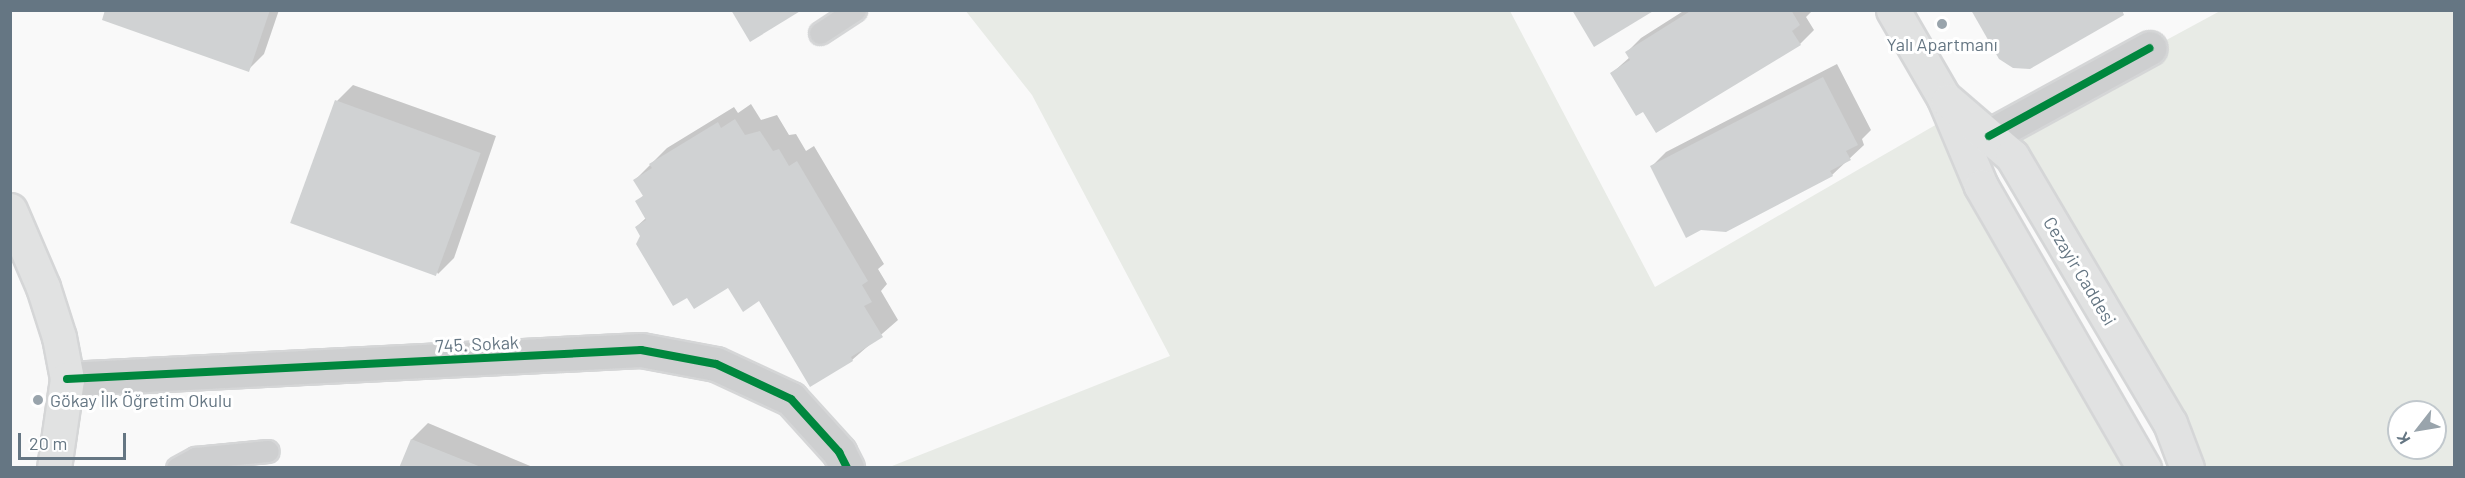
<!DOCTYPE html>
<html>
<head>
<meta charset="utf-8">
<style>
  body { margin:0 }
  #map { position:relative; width:2465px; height:478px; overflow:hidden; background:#f9f9f9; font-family:Barlow,sans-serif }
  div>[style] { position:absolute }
  .green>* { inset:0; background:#e8ebe6 }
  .shadow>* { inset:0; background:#0003 }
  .building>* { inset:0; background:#d0d2d3; transform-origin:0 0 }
  .roads { filter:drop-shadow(2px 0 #d5d6d7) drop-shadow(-2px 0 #d5d6d7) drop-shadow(0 2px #d5d6d7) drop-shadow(0 -2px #d5d6d7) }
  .lane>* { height:21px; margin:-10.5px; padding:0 10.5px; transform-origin:10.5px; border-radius:10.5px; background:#cecfd0 }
  .street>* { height:33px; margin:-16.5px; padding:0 16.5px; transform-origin:16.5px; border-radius:16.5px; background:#cecfd0 }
  .secondary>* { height:33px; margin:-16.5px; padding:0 16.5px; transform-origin:16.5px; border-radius:16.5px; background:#e1e2e2 }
  .cycleway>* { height:8px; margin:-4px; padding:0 4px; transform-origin:4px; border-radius:4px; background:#00873e }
  .dots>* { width:16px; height:16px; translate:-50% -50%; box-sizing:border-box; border:3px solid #fff; border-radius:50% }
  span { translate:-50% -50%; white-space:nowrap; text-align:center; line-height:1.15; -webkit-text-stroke:6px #fff; paint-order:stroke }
  .poi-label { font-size:18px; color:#657683 }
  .left { translate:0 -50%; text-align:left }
  .street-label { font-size:18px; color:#657683 }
  .frame { position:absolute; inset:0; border:12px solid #657683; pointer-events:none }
  .north { position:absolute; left:2387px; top:400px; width:60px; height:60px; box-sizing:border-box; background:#fff; border:2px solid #c1c8cd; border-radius:50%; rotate:239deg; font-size:16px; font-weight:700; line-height:24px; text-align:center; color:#657683 }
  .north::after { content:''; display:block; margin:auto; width:21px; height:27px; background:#99a4ac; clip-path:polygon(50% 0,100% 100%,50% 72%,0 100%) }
  .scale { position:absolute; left:18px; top:433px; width:108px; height:27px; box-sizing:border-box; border:3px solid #657683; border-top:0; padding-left:8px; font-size:18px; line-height:21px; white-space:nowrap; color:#657683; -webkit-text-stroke:4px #fff; paint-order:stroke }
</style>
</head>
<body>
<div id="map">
  <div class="green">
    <i style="clip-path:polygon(965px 10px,1510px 11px,1655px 287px,1951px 116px,2144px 468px,887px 468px,1170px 356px,1032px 95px)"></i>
    <i style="clip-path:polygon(evenodd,2220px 11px,2454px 11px,2454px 467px,2194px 467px,1989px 136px,2220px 11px,2399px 412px,2435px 412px,2435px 448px,2399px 448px,2399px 412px)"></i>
  </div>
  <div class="shadow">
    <i style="clip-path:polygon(107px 10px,279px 10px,264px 54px,248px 70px)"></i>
    <i style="clip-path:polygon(1685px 10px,1813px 10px,1806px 17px,1814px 30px,1800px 44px,1643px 110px,1612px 73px,1630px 57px,1627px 52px,1641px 38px)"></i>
    <i style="clip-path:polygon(1837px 64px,1871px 130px,1862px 139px,1864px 145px,1832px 175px,1651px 167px,1666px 152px)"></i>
    <i style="clip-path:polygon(353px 85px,496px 136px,454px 258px,438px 274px,337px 101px)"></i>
    <i style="clip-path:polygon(751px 104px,761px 120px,777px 115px,789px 135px,796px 134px,806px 151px,814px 146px,884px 264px,878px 269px,887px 284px,881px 291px,898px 320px,852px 360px,759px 299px,729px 286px,687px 296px,636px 227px,646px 218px,637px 202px,644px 195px,635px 180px,667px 148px,734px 107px,738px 113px)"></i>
    <i style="clip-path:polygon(428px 423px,535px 468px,400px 468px,412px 439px)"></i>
  </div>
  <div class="building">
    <i style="clip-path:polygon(105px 10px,270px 10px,249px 72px,102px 20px)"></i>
    <i style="clip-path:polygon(731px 10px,802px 10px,750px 42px)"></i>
    <i style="clip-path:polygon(1572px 10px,1655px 10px,1594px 47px)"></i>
    <i style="clip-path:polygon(1692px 10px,1791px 10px,1800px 25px,1792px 31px,1801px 45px,1656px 133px,1643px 112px,1636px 116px,1610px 73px,1630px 60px,1625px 52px)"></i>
    <i style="clip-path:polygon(1971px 10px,2122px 10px,2124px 15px,2030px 69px,2013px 68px,1999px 59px)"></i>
    <i style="clip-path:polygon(1823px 77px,1858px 145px,1846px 151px,1851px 160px,1830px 171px,1833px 176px,1726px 232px,1701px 230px,1686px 238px,1650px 166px)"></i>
    <i style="left:335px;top:100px;width:155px;height:131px;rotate:20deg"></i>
    <i style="clip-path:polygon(735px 119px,745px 135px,760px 131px,773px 151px,779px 149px,789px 166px,797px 161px,868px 281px,862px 285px,872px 302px,864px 306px,883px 337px,851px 357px,853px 361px,810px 387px,759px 301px,743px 312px,728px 288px,694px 309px,687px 298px,673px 306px,636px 244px,640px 236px,635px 227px,646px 220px,635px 201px,643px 196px,633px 180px,652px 168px,649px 164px,718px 122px,721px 128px)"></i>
    <i style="clip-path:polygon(411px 439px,481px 467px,481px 468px,399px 468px)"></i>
  </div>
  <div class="roads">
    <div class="lane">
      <i style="left:820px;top:33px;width:42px;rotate:-33.3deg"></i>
      <i style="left:177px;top:468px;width:21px;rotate:-29deg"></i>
      <i style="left:195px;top:458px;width:73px;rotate:-5.5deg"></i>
    </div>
    <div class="street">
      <i style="left:1989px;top:136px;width:183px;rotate:-28.7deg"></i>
      <i style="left:67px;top:379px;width:575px;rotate:-2.89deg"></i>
      <i style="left:641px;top:350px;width:76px;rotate:10.6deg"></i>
      <i style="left:716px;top:364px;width:83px;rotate:25deg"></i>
      <i style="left:791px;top:399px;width:72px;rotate:47.8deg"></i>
      <i style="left:839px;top:452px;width:18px;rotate:63deg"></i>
    </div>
    <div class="secondary">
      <i style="left:1893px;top:10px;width:102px;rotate:59.9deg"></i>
      <i style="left:1944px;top:98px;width:95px;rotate:67.2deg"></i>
      <i style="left:1981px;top:186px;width:326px;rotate:60deg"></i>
      <i style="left:1948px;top:101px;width:84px;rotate:40.7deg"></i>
      <i style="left:2012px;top:156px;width:310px;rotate:59.4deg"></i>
      <i style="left:2170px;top:423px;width:48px;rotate:69.3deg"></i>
      <i style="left:10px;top:210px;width:84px;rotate:66.8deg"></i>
      <i style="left:43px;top:287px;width:52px;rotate:72.3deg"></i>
      <i style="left:59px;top:337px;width:43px;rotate:79.2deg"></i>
      <i style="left:67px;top:379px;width:90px;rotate:98.3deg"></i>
    </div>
  </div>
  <div class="cycleway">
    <i style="left:1989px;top:136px;width:183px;rotate:-28.7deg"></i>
    <i style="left:67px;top:379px;width:575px;rotate:-2.89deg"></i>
    <i style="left:641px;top:350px;width:76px;rotate:10.6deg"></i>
    <i style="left:716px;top:364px;width:83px;rotate:25deg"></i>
    <i style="left:791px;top:399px;width:72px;rotate:47.8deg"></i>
    <i style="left:839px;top:452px;width:18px;rotate:63deg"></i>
  </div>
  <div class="dots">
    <i style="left:1942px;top:24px;background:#99a4ac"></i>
    <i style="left:38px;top:400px;background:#99a4ac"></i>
  </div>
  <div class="poi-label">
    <span style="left:1942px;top:44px">Yalı Apartmanı</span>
    <span class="left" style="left:50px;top:400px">Gökay İlk Öğretim Okulu</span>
  </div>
  <div class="street-label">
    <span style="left:2080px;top:271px;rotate:59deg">Cezayir Caddesi</span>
    <span style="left:477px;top:344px;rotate:-3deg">745. Sokak</span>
  </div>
  <div class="frame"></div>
  <div class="north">K</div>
  <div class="scale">20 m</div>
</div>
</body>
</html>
